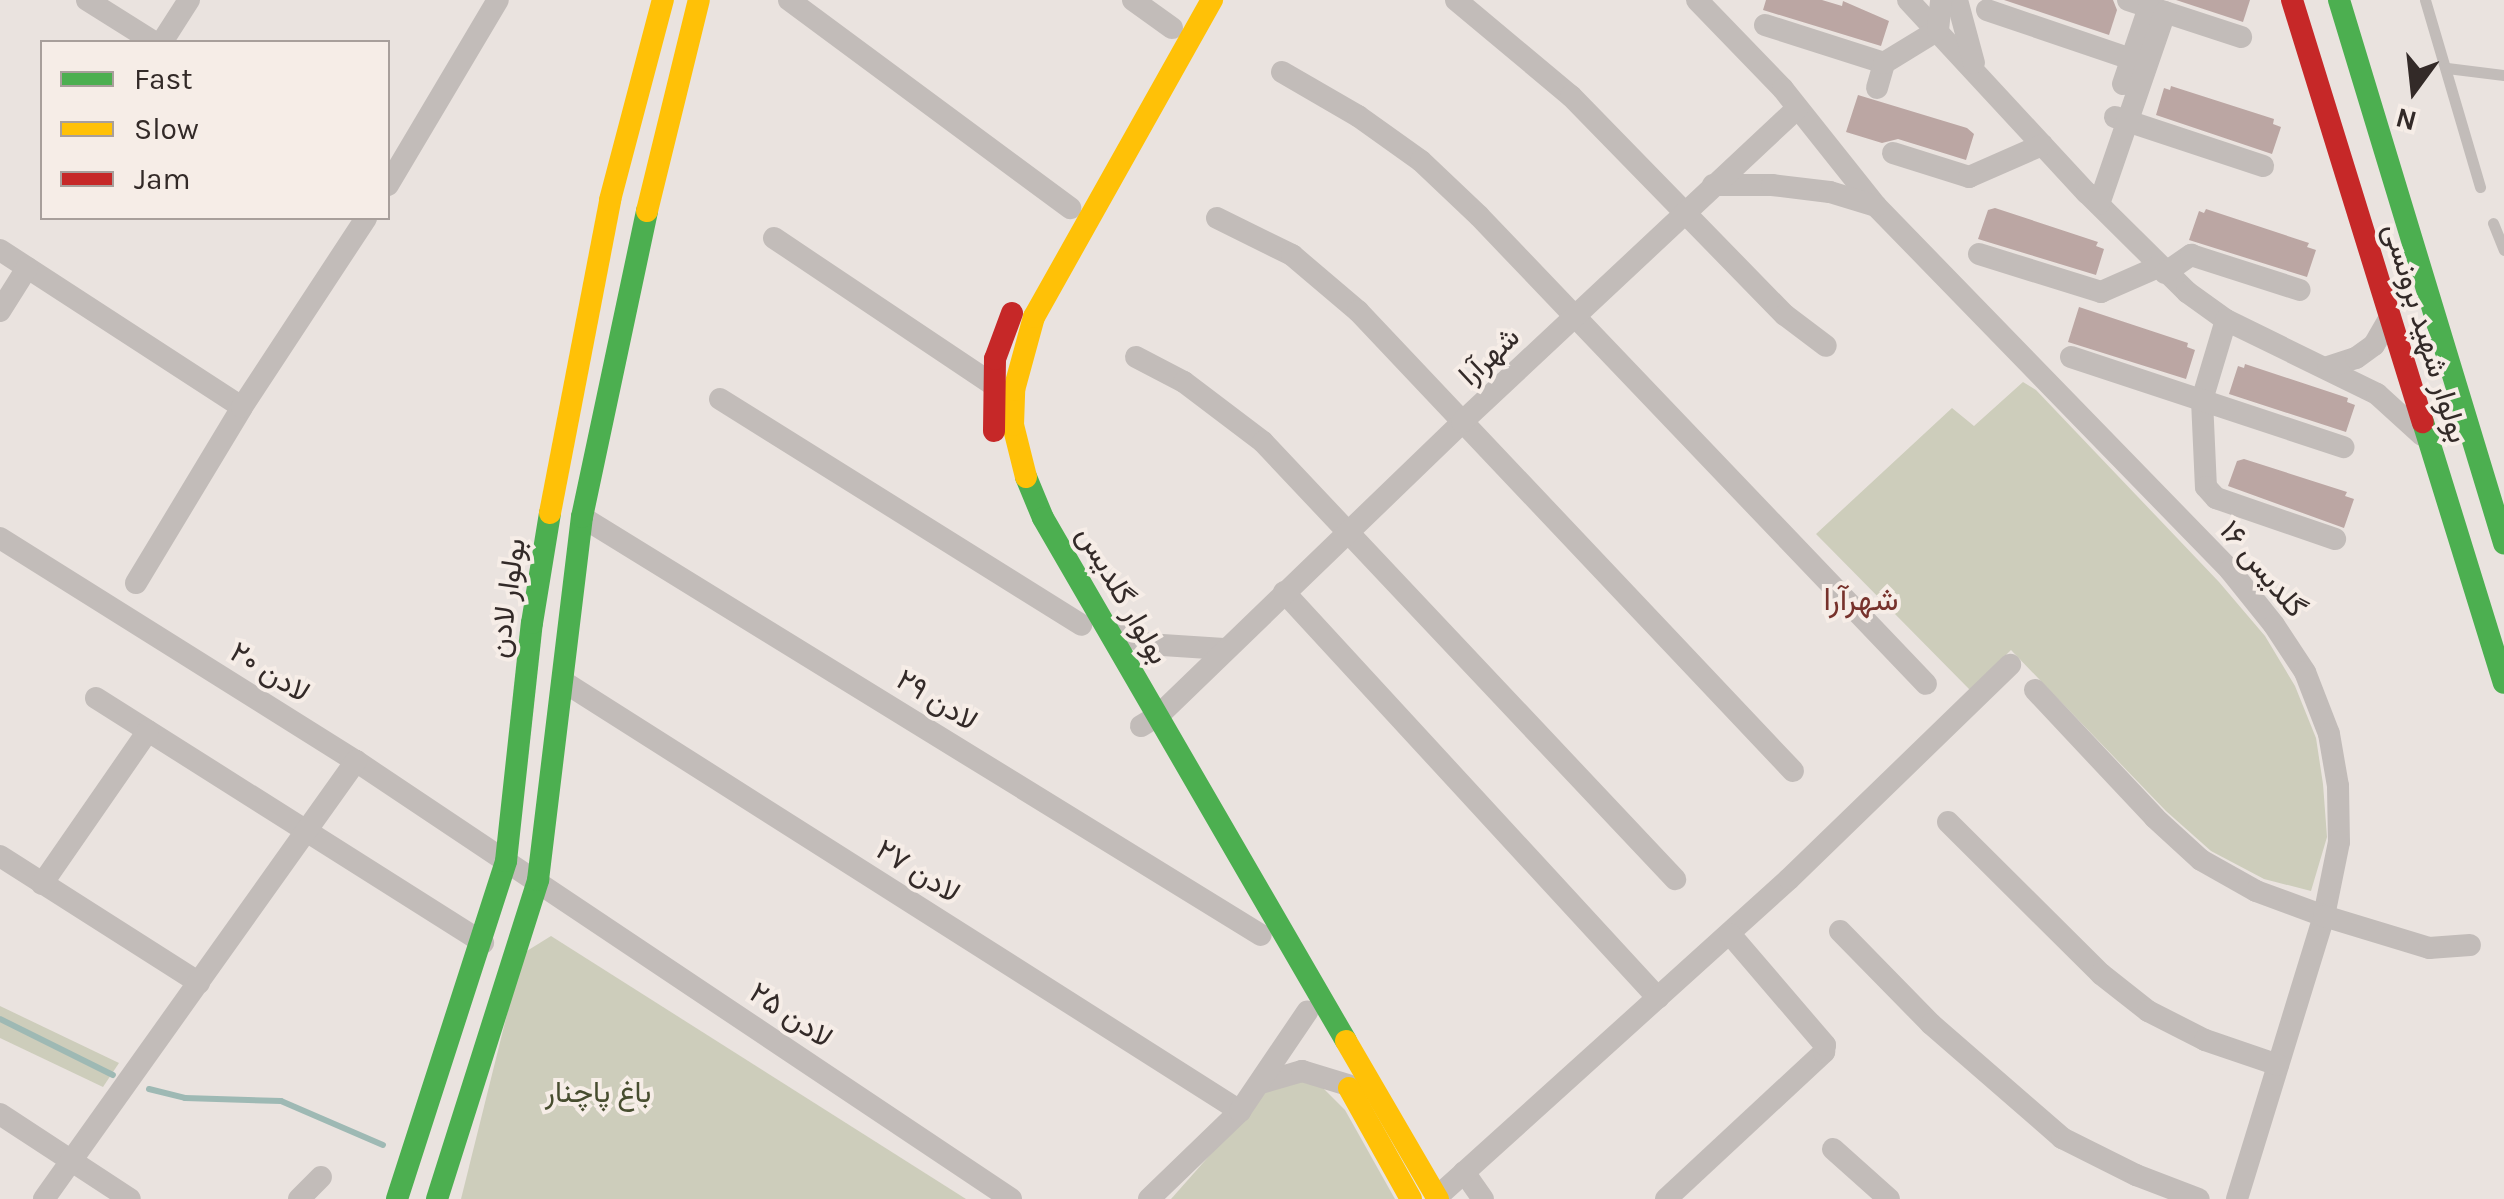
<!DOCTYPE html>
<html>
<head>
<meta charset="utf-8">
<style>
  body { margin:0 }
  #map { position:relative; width:2504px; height:1199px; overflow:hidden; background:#eae3df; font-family:Karla,Vazirmatn,sans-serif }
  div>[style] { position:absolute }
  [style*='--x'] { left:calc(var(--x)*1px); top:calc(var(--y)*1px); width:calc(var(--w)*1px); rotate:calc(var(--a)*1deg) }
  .green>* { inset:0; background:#cdcdbb }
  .stream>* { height:6px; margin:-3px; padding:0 3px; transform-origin:3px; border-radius:3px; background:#9eb9b4 }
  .building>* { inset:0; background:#bba6a3 }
  .lane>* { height:11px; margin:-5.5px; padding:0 5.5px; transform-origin:5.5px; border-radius:5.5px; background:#c2bcb9 }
  .street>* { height:22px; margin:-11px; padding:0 11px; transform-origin:11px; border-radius:11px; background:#c2bcb9 }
  .fast>* { height:22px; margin:-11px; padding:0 11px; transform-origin:11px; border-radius:11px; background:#4caf50 }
  .slow>* { height:22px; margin:-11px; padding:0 11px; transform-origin:11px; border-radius:11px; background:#ffc107 }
  .jam>* { height:22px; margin:-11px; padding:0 11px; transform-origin:11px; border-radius:11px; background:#c62828 }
  span { translate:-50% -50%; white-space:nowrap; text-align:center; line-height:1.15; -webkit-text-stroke:8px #f6ede7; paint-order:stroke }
  .street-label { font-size:30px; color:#332a28 }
  .park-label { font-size:30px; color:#474d2f }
  .neighbourhood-label { font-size:32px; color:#77322c }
  .legend { position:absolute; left:40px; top:40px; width:350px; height:180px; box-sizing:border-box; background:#f6ede7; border:2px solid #a89f9b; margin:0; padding:12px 18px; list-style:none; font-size:30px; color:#332a28 }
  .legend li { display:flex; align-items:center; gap:20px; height:50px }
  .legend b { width:50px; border:2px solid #a89f9b }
  .north { position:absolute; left:2364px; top:40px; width:100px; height:100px; -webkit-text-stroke:8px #f6ede7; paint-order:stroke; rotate:195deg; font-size:28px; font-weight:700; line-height:40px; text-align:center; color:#332a28 }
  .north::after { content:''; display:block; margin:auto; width:35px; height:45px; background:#332a28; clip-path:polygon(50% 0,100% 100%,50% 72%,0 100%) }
</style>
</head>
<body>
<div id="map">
  <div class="green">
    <div style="clip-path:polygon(2023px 382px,2036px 390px,2219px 582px,2265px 636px,2295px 686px,2316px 738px,2323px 784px,2327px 837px,2311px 891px,2264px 879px,2211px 851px,2166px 811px,2011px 650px,1970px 690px,1816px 534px,1952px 408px,1974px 426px)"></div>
    <div style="clip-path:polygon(551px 936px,966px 1199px,461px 1199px,522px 954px)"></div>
    <div style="clip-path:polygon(0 1006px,119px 1063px,103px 1087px,0 1038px)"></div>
    <div style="clip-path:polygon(1297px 1076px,1323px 1088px,1345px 1110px,1395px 1199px,1171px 1199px,1272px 1085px)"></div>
  </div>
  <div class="stream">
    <div style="--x:0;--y:1019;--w:126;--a:26.4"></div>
    <div style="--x:149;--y:1089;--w:37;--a:14"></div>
    <div style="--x:185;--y:1098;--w:96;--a:1.8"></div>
    <div style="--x:281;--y:1101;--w:111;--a:23.3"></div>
  </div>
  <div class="building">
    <div style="clip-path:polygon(1766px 0,1822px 0,1842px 6px,1843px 1px,1889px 21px,1881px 46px,1763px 10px)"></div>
    <div style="clip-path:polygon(2004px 0,2113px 0,2117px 10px,2109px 35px)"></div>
    <div style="clip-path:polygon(2176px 0,2250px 0,2243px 22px)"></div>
    <div style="clip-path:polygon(2171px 86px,2274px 119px,2273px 124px,2281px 127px,2272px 154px,2156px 115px,2164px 88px,2170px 90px)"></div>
    <div style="clip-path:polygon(1858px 95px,1967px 128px,1974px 134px,1966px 160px,1898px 139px,1882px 143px,1846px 132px)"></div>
    <div style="clip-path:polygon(1995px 208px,2098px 242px,2096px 246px,2104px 249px,2096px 275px,1978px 239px,1988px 210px)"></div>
    <div style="clip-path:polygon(2206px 209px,2309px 243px,2307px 247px,2316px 250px,2307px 277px,2189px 240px,2199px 211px,2204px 213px)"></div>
    <div style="clip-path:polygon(2079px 307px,2188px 343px,2187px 347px,2195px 350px,2186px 379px,2068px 342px)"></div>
    <div style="clip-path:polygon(2245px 364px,2348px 398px,2347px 402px,2355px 405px,2346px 432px,2229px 394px,2238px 366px,2244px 368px)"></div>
    <div style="clip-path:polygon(2244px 459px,2347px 492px,2345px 496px,2354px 499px,2344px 528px,2228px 486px,2237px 461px)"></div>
  </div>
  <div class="lane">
    <div style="--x:2425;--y:0;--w:195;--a:73.6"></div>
    <div style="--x:2447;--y:68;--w:57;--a:7"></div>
    <div style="--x:2493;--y:223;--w:29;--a:68"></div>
  </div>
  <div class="street">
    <div style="--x:87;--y:0;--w:79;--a:32.1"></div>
    <div style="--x:789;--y:0;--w:350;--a:36.5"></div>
    <div style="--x:1133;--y:0;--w:48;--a:35.7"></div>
    <div style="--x:1456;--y:0;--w:150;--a:39.9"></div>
    <div style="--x:1571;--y:96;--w:306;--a:45.7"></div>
    <div style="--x:1785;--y:315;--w:51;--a:37.1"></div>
    <div style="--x:1697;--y:0;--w:124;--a:46"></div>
    <div style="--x:1783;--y:89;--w:149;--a:51.5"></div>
    <div style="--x:1876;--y:206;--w:508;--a:45.8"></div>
    <div style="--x:2230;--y:570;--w:70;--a:51.3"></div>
    <div style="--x:2274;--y:625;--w:56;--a:56.6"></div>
    <div style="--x:2305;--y:672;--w:66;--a:68.8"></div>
    <div style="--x:2329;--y:734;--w:53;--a:80.2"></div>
    <div style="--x:2338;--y:786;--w:56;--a:89"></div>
    <div style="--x:2339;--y:842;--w:76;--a:101.5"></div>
    <div style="--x:2324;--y:916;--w:296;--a:107.1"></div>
    <div style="--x:1908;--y:0;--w:263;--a:47.2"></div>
    <div style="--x:2087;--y:193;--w:141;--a:44.7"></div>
    <div style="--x:2187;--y:292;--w:48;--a:35.7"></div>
    <div style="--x:2226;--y:320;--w:168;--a:26.1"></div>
    <div style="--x:2377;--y:394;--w:61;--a:42.3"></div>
    <div style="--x:1957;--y:0;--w:65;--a:74.9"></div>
    <div style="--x:2128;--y:0;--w:119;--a:18.1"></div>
    <div style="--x:1987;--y:10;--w:165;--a:18.8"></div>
    <div style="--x:1765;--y:25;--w:125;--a:17.7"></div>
    <div style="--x:162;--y:42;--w:50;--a:-57.3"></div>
    <div style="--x:1282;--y:72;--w:88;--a:30.1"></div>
    <div style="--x:1358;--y:116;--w:77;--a:35.5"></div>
    <div style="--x:1421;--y:161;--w:80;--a:43.5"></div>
    <div style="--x:1479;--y:216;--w:647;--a:46.31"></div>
    <div style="--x:2123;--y:84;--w:81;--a:-71.3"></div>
    <div style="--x:1877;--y:88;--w:26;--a:-74"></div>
    <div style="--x:1884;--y:63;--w:63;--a:-31.4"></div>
    <div style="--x:1938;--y:30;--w:30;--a:-84"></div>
    <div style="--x:2115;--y:117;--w:156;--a:18.3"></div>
    <div style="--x:1893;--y:153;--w:80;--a:17.5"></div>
    <div style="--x:1969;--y:177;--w:80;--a:-23.7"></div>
    <div style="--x:388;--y:185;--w:215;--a:-59.3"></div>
    <div style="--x:1713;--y:185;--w:59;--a:0"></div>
    <div style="--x:1772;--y:185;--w:58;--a:6.9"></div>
    <div style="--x:1830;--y:192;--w:48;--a:16.9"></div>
    <div style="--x:2099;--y:204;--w:203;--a:-71"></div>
    <div style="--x:1217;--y:218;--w:84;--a:26.3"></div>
    <div style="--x:1292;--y:255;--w:87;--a:40.3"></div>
    <div style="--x:1358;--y:311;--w:633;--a:46.6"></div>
    <div style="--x:774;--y:238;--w:262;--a:33.8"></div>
    <div style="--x:0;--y:250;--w:288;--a:33"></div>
    <div style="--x:1979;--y:254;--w:128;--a:17.3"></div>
    <div style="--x:2101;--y:292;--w:62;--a:-23.7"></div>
    <div style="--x:2165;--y:273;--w:32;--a:-35"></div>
    <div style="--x:2191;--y:255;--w:114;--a:17.8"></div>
    <div style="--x:0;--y:311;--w:51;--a:-57.9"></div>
    <div style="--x:2226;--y:320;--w:84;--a:106.7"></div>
    <div style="--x:2202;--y:400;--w:87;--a:87.4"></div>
    <div style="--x:2206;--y:487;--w:15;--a:48"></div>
    <div style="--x:2216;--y:498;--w:126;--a:19"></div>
    <div style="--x:1136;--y:357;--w:54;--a:27.5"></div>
    <div style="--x:1184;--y:382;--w:99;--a:37.2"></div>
    <div style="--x:1263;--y:442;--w:601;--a:46.69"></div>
    <div style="--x:2071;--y:357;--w:287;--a:18.3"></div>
    <div style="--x:2328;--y:367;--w:29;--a:-18"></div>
    <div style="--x:2356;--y:358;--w:22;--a:-36"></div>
    <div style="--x:2374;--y:345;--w:32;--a:-60"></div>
    <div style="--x:720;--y:399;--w:426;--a:32"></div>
    <div style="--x:582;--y:517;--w:797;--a:31.62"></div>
    <div style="--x:0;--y:538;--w:420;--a:32.1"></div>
    <div style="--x:356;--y:761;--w:788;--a:33.77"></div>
    <div style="--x:136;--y:583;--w:205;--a:-58.9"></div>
    <div style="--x:242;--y:407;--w:226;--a:-56.7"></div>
    <div style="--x:1284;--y:592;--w:552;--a:47.35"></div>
    <div style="--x:1106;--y:625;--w:45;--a:24.9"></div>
    <div style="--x:1147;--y:644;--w:77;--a:3.7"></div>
    <div style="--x:564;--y:682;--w:801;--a:32.4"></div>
    <div style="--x:2035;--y:690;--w:175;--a:46.8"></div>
    <div style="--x:2155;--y:818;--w:62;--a:42.4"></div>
    <div style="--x:2201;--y:860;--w:63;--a:29.4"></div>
    <div style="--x:2256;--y:891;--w:72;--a:20.2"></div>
    <div style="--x:2324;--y:916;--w:110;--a:16.9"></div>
    <div style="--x:2429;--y:948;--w:41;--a:-4.2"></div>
    <div style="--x:96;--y:698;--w:458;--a:32.3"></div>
    <div style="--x:1141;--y:726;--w:21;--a:-31"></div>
    <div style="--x:1159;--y:715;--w:421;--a:-44"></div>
    <div style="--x:1462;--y:422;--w:459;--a:-43.1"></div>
    <div style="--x:1948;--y:822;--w:216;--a:44.8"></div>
    <div style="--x:2101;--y:974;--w:60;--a:38.2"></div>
    <div style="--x:2148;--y:1011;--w:64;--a:27"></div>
    <div style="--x:2205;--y:1040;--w:77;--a:18.9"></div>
    <div style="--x:0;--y:856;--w:236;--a:32.5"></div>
    <div style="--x:42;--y:884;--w:186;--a:-55.3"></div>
    <div style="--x:1840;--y:931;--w:130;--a:45.6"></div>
    <div style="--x:1931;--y:1024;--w:174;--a:41"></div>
    <div style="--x:2062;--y:1138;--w:83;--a:26.6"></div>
    <div style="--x:2136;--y:1175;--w:67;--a:20.9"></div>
    <div style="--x:1261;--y:1083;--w:43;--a:-16.3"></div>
    <div style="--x:1302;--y:1071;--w:48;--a:16.9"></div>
    <div style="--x:0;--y:1114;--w:155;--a:33.2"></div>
    <div style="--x:1833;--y:1149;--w:75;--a:41.8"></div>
    <div style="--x:1464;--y:1172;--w:33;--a:55"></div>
    <div style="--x:1437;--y:1197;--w:474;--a:-42.1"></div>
    <div style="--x:1789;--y:879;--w:308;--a:-44.1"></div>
    <div style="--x:44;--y:1199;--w:538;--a:-54.54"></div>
    <div style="--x:299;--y:1199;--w:31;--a:-45"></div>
    <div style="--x:1149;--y:1199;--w:127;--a:-44"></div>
    <div style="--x:1240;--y:1111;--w:120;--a:-55.9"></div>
    <div style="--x:1666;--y:1199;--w:216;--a:-42.9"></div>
    <div style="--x:1824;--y:1052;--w:7;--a:-82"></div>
    <div style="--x:1825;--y:1045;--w:146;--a:-130.6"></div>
  </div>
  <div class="fast">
    <div style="--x:2339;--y:0;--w:568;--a:73.1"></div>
    <div style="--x:2423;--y:422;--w:273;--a:72.8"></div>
    <div style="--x:1026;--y:477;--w:44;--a:67.5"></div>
    <div style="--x:1043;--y:518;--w:604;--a:59.91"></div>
    <div style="--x:397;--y:1199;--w:355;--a:-72.1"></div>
    <div style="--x:506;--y:861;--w:239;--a:-83.8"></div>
    <div style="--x:532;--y:623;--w:111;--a:-80.7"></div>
    <div style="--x:437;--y:1199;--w:335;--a:-72.4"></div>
    <div style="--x:538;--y:880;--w:366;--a:-83.1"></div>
    <div style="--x:582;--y:517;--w:313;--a:-78"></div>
  </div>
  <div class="slow">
    <div style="--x:647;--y:211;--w:217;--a:-76.2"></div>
    <div style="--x:1026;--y:477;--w:54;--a:-104"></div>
    <div style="--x:1013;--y:425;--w:35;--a:-88"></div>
    <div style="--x:1014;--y:390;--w:76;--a:-74.7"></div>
    <div style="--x:1034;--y:317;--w:364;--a:-60.7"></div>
    <div style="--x:550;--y:513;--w:319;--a:-79.1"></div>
    <div style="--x:610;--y:200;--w:207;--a:-75.2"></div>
    <div style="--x:1346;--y:1041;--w:183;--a:59.8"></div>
    <div style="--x:1349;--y:1088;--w:127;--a:60.8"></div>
  </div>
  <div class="jam">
    <div style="--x:2292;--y:0;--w:442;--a:72.8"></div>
    <div style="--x:994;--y:431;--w:72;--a:-89.2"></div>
    <div style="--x:995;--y:359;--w:49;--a:-69.7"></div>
  </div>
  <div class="street-label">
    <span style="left:2426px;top:333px;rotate:73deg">بولوار شهید برونسی</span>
    <span style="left:1489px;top:356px;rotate:-43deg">شهرآرا</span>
    <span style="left:2263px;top:569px;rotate:50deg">گلدیس ۱۶</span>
    <span style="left:1123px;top:595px;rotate:60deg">بولوار گلدیس</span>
    <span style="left:507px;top:598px;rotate:-82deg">بولوار لادن</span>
    <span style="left:270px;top:672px;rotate:32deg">لادن ۲۰</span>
    <span style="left:937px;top:700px;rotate:32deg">لادن ۲۹</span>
    <span style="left:918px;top:871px;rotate:32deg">لادن ۲۷</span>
    <span style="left:791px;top:1015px;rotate:34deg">لادن ۲۵</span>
  </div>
  <div class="park-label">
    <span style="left:598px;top:1092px">باغ پاچنار</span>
  </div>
  <div class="neighbourhood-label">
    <span style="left:1861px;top:600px">شهرآرا</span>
  </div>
  <ul class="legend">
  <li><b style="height:12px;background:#4caf50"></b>Fast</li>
  <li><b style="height:12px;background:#ffc107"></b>Slow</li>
  <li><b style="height:12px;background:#c62828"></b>Jam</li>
  </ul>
  <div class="north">N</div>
</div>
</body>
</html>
